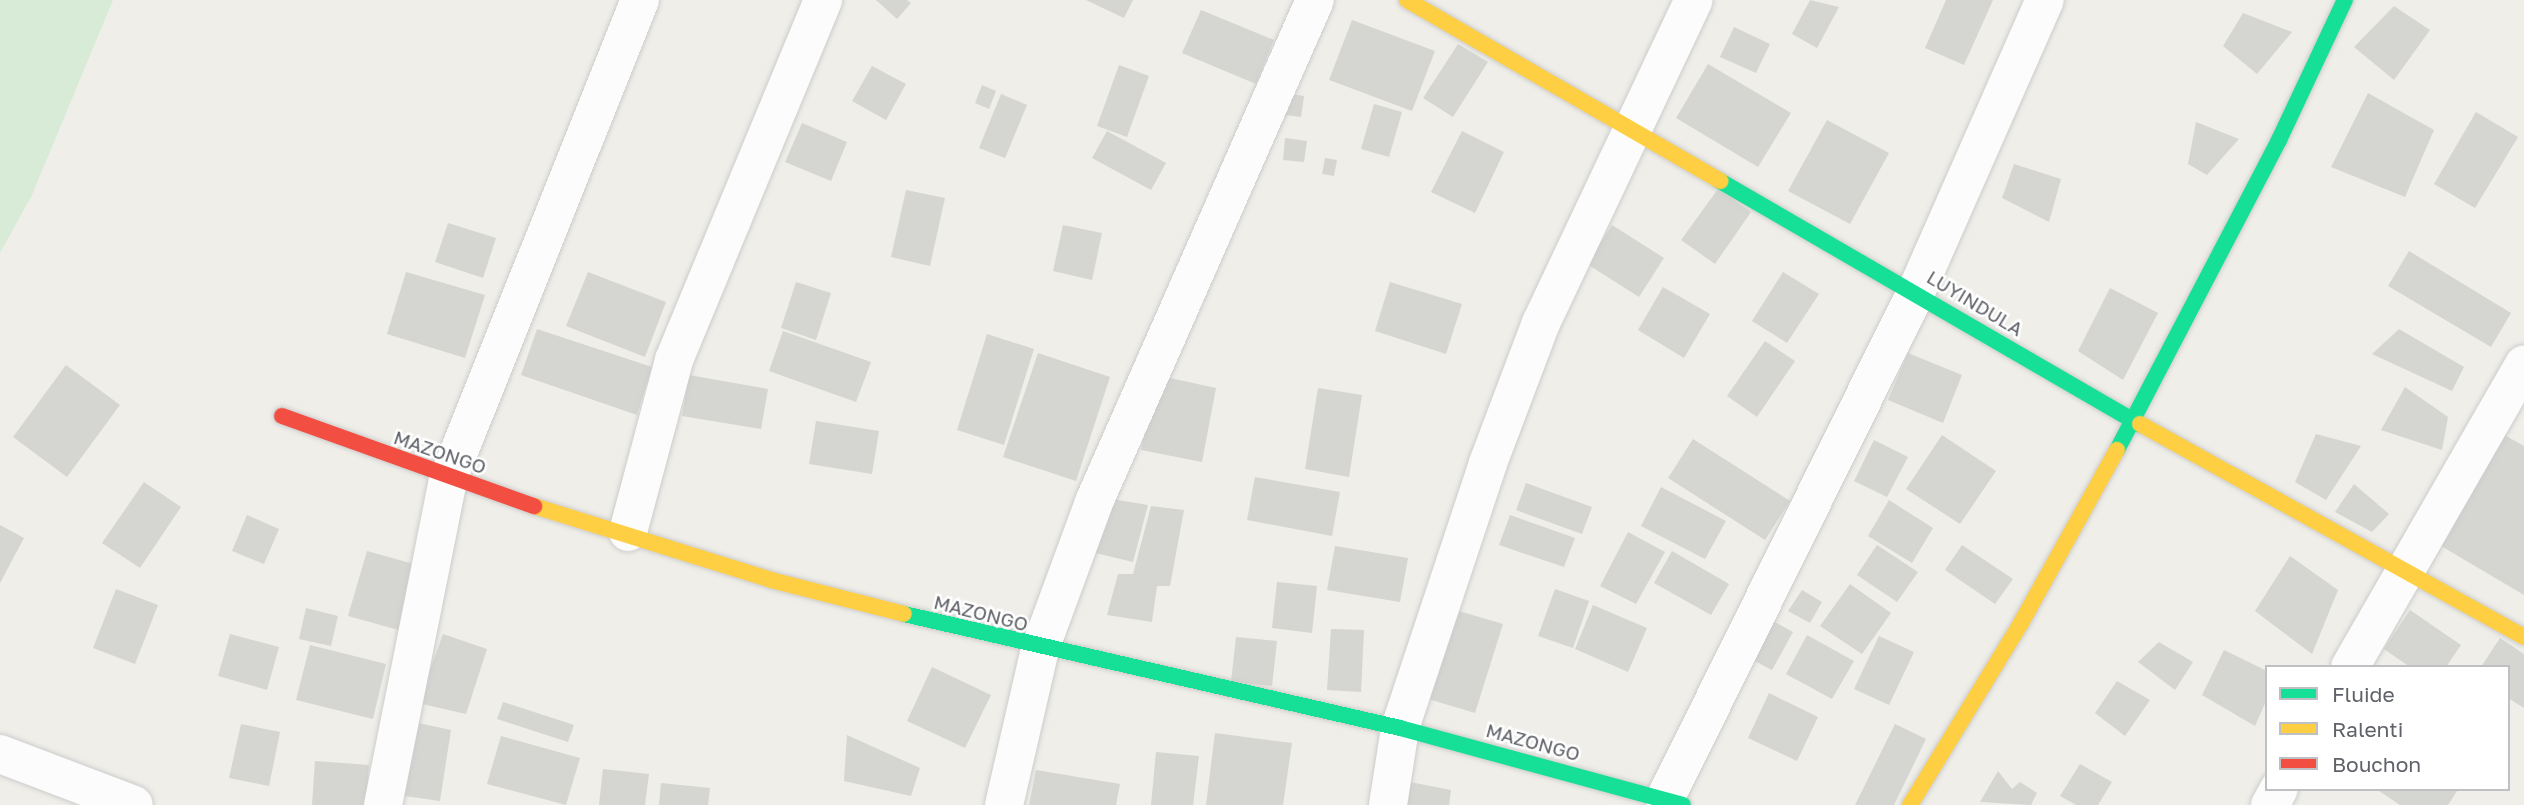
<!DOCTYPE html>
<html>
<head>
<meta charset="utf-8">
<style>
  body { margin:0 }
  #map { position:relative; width:2524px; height:805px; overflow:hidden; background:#efeee9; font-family:"Golos Text",sans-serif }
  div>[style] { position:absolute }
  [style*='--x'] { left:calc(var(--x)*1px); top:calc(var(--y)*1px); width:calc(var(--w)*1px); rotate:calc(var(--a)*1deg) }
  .green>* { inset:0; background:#d7ebd7 }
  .building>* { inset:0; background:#d5d5d2 }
  .roads { filter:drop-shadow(0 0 2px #cccccb) drop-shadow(0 0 2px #cccccb) }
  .street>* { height:38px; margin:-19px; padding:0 19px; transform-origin:19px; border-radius:19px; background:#fdfcfc }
  .fast>* { height:16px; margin:-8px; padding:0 8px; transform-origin:8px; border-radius:8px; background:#16e098 }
  .slow>* { height:16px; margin:-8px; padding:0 8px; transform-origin:8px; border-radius:8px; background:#ffcf43 }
  .jam>* { height:16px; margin:-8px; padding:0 8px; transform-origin:8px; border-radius:8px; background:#f24e42 }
  span { translate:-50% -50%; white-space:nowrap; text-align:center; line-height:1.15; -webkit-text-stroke:5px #fff; paint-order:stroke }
  .street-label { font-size:19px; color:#5f6268 }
  .legend { position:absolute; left:2265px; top:665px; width:245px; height:126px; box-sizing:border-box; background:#fff; border:2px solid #bfc0c3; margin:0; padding:9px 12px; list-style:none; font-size:21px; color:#5f6268 }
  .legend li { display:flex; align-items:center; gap:14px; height:35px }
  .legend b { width:35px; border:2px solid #bfc0c3 }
</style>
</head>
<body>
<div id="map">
  <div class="green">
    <div style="clip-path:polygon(0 0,113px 0,32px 195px,0 253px)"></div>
  </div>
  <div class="building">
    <div style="clip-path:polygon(876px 0,907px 0,911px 3px,897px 19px)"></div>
    <div style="clip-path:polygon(1086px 0,1133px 0,1124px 18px)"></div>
    <div style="clip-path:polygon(1810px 0,1839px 7px,1817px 48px,1792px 34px)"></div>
    <div style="clip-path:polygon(1946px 0,1993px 0,1964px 65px,1925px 48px)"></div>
    <div style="clip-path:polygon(2394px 6px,2430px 30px,2394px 80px,2354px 47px)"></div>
    <div style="clip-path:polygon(1201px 10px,1274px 40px,1256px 84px,1182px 53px)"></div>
    <div style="clip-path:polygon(2243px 13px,2292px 32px,2257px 74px,2223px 46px)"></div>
    <div style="clip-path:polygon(1352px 20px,1435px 51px,1412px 111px,1329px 80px)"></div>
    <div style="clip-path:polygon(1734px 27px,1770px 44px,1756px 73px,1720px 57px)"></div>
    <div style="clip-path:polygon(1458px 44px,1488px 62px,1453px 117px,1423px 98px)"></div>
    <div style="clip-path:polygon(1708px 64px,1791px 113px,1758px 167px,1676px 118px)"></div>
    <div style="clip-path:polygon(1119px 65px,1149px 76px,1127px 137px,1097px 126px)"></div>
    <div style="clip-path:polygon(872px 66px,906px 84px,886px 120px,852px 101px)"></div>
    <div style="clip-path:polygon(982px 85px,996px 91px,989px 109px,975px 103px)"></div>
    <div style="clip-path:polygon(1280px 92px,1304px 96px,1301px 117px,1277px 114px)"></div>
    <div style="clip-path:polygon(2368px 93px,2434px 130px,2405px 197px,2331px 167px)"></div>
    <div style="clip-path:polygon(1001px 94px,1027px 105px,1005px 158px,979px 148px)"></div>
    <div style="clip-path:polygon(1374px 104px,1402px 112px,1389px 157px,1361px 149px)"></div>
    <div style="clip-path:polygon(2476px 112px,2518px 137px,2475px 208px,2434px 184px)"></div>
    <div style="clip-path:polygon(1827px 120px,1889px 153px,1850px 224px,1788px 191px)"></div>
    <div style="clip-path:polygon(2196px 122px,2239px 139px,2207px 175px,2188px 164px)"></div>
    <div style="clip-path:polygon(802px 123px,847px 142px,831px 181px,785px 162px)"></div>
    <div style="clip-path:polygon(1107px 131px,1166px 163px,1151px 190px,1092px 158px)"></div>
    <div style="clip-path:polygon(1462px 131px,1504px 152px,1475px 213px,1431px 192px)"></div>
    <div style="clip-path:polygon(1285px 138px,1307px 141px,1304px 162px,1283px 160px)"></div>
    <div style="clip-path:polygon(1325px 158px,1337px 160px,1334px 176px,1322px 174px)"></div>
    <div style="clip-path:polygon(2014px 164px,2061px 179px,2049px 222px,2002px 198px)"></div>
    <div style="clip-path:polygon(1718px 189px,1751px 212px,1715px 264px,1681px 240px)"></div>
    <div style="clip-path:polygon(906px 190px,945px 198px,930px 266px,891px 257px)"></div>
    <div style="clip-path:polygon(448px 223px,496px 238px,483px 278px,435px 262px)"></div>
    <div style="clip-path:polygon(1063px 225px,1102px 233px,1092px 280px,1053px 271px)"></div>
    <div style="clip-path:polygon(1612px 225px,1664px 258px,1639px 297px,1587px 264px)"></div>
    <div style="clip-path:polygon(2409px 251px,2511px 313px,2491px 347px,2388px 286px)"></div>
    <div style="clip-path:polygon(406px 272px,485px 295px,465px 358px,387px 334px)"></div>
    <div style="clip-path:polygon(588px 272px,666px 302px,645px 357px,566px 326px)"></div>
    <div style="clip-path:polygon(1783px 272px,1819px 294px,1787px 343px,1752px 321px)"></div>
    <div style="clip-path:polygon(796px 282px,831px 293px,816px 340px,781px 328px)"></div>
    <div style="clip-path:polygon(1390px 282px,1462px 304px,1446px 354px,1375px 331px)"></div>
    <div style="clip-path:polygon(1663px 287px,1710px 314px,1684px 358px,1638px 330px)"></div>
    <div style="clip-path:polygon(2110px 288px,2158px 313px,2123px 380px,2078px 351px)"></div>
    <div style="clip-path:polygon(537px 329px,652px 367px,637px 415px,521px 375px)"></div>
    <div style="clip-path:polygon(2399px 329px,2464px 367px,2452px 391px,2372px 354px)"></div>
    <div style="clip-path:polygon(783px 331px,871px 362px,856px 402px,769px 371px)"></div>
    <div style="clip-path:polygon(987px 334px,1034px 349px,1004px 445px,957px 430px)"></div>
    <div style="clip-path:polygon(1765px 341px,1795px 361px,1757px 417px,1727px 396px)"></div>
    <div style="clip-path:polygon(1038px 353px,1110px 377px,1076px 481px,1003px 457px)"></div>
    <div style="clip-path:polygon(1908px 353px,1962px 375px,1943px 423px,1888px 400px)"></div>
    <div style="clip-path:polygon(66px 365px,120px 405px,67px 477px,13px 437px)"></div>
    <div style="clip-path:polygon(689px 375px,768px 389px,761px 429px,682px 416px)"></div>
    <div style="clip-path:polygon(1156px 375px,1216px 388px,1202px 462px,1141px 450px)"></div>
    <div style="clip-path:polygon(2405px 387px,2448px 417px,2442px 450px,2381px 430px)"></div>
    <div style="clip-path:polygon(1318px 388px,1362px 395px,1349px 477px,1305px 469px)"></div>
    <div style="clip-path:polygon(816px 421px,879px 431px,872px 474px,809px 464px)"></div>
    <div style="clip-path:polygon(2501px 433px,2524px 446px,2524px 595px,2436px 543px)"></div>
    <div style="clip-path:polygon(2316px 434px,2361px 446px,2326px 500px,2295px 482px)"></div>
    <div style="clip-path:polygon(1942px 435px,1996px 471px,1960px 524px,1906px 489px)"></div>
    <div style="clip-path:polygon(1693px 439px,1790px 501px,1765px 540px,1668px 478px)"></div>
    <div style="clip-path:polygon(1874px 440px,1908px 457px,1887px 497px,1854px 481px)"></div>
    <div style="clip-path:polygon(1255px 477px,1340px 492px,1332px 536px,1247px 520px)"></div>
    <div style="clip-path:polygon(144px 482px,181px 507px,140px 568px,102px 543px)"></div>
    <div style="clip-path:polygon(1526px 483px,1592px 507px,1582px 534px,1516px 510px)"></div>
    <div style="clip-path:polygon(2354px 484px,2389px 514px,2372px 532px,2335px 512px)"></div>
    <div style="clip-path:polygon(1661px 487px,1726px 521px,1705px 559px,1641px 526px)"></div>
    <div style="clip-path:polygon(1105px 498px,1148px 505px,1133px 562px,1091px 552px)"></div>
    <div style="clip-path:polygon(1889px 500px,1933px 528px,1912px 563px,1868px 536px)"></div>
    <div style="clip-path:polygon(1151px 506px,1184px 510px,1170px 586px,1157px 586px,1152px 622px,1107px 615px,1118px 574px,1133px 574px)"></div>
    <div style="clip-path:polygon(247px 515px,279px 529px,264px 564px,232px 551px)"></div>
    <div style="clip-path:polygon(1510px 515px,1575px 538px,1564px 567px,1499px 545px)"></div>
    <div style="clip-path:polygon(0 525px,24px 538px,0 583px)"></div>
    <div style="clip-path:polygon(1628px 532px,1665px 552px,1636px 604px,1600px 586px)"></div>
    <div style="clip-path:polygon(1877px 545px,1918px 572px,1897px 602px,1857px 575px)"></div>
    <div style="clip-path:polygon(1962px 545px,2013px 579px,1995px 604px,1945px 570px)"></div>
    <div style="clip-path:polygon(1335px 546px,1408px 558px,1400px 602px,1327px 590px)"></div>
    <div style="clip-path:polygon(367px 551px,421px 566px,402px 631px,348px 616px)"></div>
    <div style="clip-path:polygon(1672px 551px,1729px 584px,1711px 615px,1654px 583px)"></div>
    <div style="clip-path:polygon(2290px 556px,2338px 590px,2312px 654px,2255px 611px)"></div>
    <div style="clip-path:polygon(1277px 582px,1317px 586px,1312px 633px,1272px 628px)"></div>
    <div style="clip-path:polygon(1850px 584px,1891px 613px,1862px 654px,1820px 626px)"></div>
    <div style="clip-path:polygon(116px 589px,158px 605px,135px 664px,93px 648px)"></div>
    <div style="clip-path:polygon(1555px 589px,1589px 601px,1573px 648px,1538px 636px)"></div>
    <div style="clip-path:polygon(1802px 590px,1822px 602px,1810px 623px,1788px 611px)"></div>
    <div style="clip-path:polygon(1593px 605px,1647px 628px,1628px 672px,1575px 649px)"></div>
    <div style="clip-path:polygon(306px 608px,338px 616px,331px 646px,299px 639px)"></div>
    <div style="clip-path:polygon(1452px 609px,1503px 624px,1475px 713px,1425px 698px)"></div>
    <div style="clip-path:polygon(2410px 610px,2461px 645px,2446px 667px,2410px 667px,2384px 649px)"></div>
    <div style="clip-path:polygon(1762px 615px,1793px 632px,1772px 670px,1741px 654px)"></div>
    <div style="clip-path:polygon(1331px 629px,1364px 630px,1361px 692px,1327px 690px)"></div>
    <div style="clip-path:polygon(230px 634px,279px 647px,267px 690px,218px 676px)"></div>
    <div style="clip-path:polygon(443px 634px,487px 649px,466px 714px,418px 703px)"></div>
    <div style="clip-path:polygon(1807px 635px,1854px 661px,1832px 699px,1786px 674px)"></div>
    <div style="clip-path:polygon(1879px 636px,1914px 652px,1889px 705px,1854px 689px)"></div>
    <div style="clip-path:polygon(1236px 637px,1277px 641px,1272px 686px,1231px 682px)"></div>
    <div style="clip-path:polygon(2500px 638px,2524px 654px,2524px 708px,2508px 698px,2508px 667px,2481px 667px)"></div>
    <div style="clip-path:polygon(2159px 642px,2193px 662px,2175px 690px,2138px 662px)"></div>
    <div style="clip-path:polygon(310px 645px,386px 664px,373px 719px,296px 700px)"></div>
    <div style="clip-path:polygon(2224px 650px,2267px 671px,2267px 699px,2255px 726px,2202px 695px)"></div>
    <div style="clip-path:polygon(932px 667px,991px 695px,965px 748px,907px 721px)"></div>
    <div style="clip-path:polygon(2117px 681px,2150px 700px,2125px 736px,2095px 713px)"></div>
    <div style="clip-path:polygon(1769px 693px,1818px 717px,1797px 761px,1748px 738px)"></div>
    <div style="clip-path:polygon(503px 702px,574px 725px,568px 742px,497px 719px)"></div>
    <div style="clip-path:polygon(404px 720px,451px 730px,440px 801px,390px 794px)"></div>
    <div style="clip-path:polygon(241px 724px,280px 732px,269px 786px,229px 778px)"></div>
    <div style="clip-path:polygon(1895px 724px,1926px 739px,1894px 805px,1855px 805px)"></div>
    <div style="clip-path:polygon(1215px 733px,1292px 743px,1283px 805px,1206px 805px)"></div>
    <div style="clip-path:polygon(847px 735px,920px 768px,911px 796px,844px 781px)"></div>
    <div style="clip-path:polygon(501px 736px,580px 758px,566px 805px,487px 784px)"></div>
    <div style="clip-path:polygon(1156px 752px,1199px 756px,1193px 805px,1151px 805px)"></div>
    <div style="clip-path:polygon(315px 761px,369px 765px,366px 805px,312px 805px)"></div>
    <div style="clip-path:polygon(2080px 764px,2112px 782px,2098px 805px,2076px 805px,2060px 796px)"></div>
    <div style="clip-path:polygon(603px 769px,649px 774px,645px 805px,599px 805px)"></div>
    <div style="clip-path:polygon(1036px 770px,1120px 784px,1116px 805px,1029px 805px)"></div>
    <div style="clip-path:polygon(1998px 771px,2012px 789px,2020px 782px,2037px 793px,2031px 805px,1980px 802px)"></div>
    <div style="clip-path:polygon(1410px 782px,1451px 790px,1449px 805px,1405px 805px)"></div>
    <div style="clip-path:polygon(661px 783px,710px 788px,708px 805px,659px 805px)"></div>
    <div style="clip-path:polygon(2376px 789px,2455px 789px,2457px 791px,2448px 805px,2400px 805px)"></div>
  </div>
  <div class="roads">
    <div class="street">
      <div style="--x:628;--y:532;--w:178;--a:-75"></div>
      <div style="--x:674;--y:360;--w:390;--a:-67.5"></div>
      <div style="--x:2350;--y:667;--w:349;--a:-60.1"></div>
      <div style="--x:0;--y:754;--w:143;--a:20.8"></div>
      <div style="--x:1665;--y:799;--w:566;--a:-63.66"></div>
      <div style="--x:1916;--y:292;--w:319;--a:-66.2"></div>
      <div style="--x:383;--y:805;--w:332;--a:-78.7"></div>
      <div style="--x:448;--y:479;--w:516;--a:-68.16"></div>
      <div style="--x:1004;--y:805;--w:160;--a:-77"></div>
      <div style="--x:1040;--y:649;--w:157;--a:-69.8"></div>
      <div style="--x:1094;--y:502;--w:548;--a:-66.24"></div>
      <div style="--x:1388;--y:805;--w:78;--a:-81.1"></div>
      <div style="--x:1400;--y:728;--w:279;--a:-71.6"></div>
      <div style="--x:1488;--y:463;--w:150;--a:-69.3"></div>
      <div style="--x:1541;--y:323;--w:357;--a:-64.7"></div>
      <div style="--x:2270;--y:805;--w:18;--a:-61"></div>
    </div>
    <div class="fast">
      <div style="--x:1720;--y:181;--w:485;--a:30.1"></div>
      <div style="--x:2117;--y:450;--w:350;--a:-62.4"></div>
      <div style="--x:2279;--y:140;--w:155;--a:-64.8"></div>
      <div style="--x:904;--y:614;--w:509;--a:12.94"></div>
      <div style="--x:1400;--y:728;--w:293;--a:15.2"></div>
    </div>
    <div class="slow">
      <div style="--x:1407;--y:0;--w:362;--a:30"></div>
      <div style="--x:2140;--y:424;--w:439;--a:29"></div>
      <div style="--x:534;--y:506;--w:248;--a:17.3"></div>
      <div style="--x:771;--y:580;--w:137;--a:14.3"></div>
      <div style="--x:1910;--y:805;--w:213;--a:-58.6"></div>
      <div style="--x:2021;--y:623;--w:198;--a:-61"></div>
    </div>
    <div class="jam">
      <div style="--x:282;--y:416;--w:268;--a:19.7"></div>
    </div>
  </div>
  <div class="street-label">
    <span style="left:1975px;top:303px;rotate:31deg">LUYINDULA</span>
    <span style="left:440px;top:452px;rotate:19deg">MAZONGO</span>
    <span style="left:981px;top:613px;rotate:14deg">MAZONGO</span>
    <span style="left:1533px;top:742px;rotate:15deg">MAZONGO</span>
  </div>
  <ul class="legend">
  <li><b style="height:9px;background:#16e098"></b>Fluide</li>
  <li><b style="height:9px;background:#ffcf43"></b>Ralenti</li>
  <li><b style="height:9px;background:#f24e42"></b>Bouchon</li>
  </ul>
</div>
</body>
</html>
